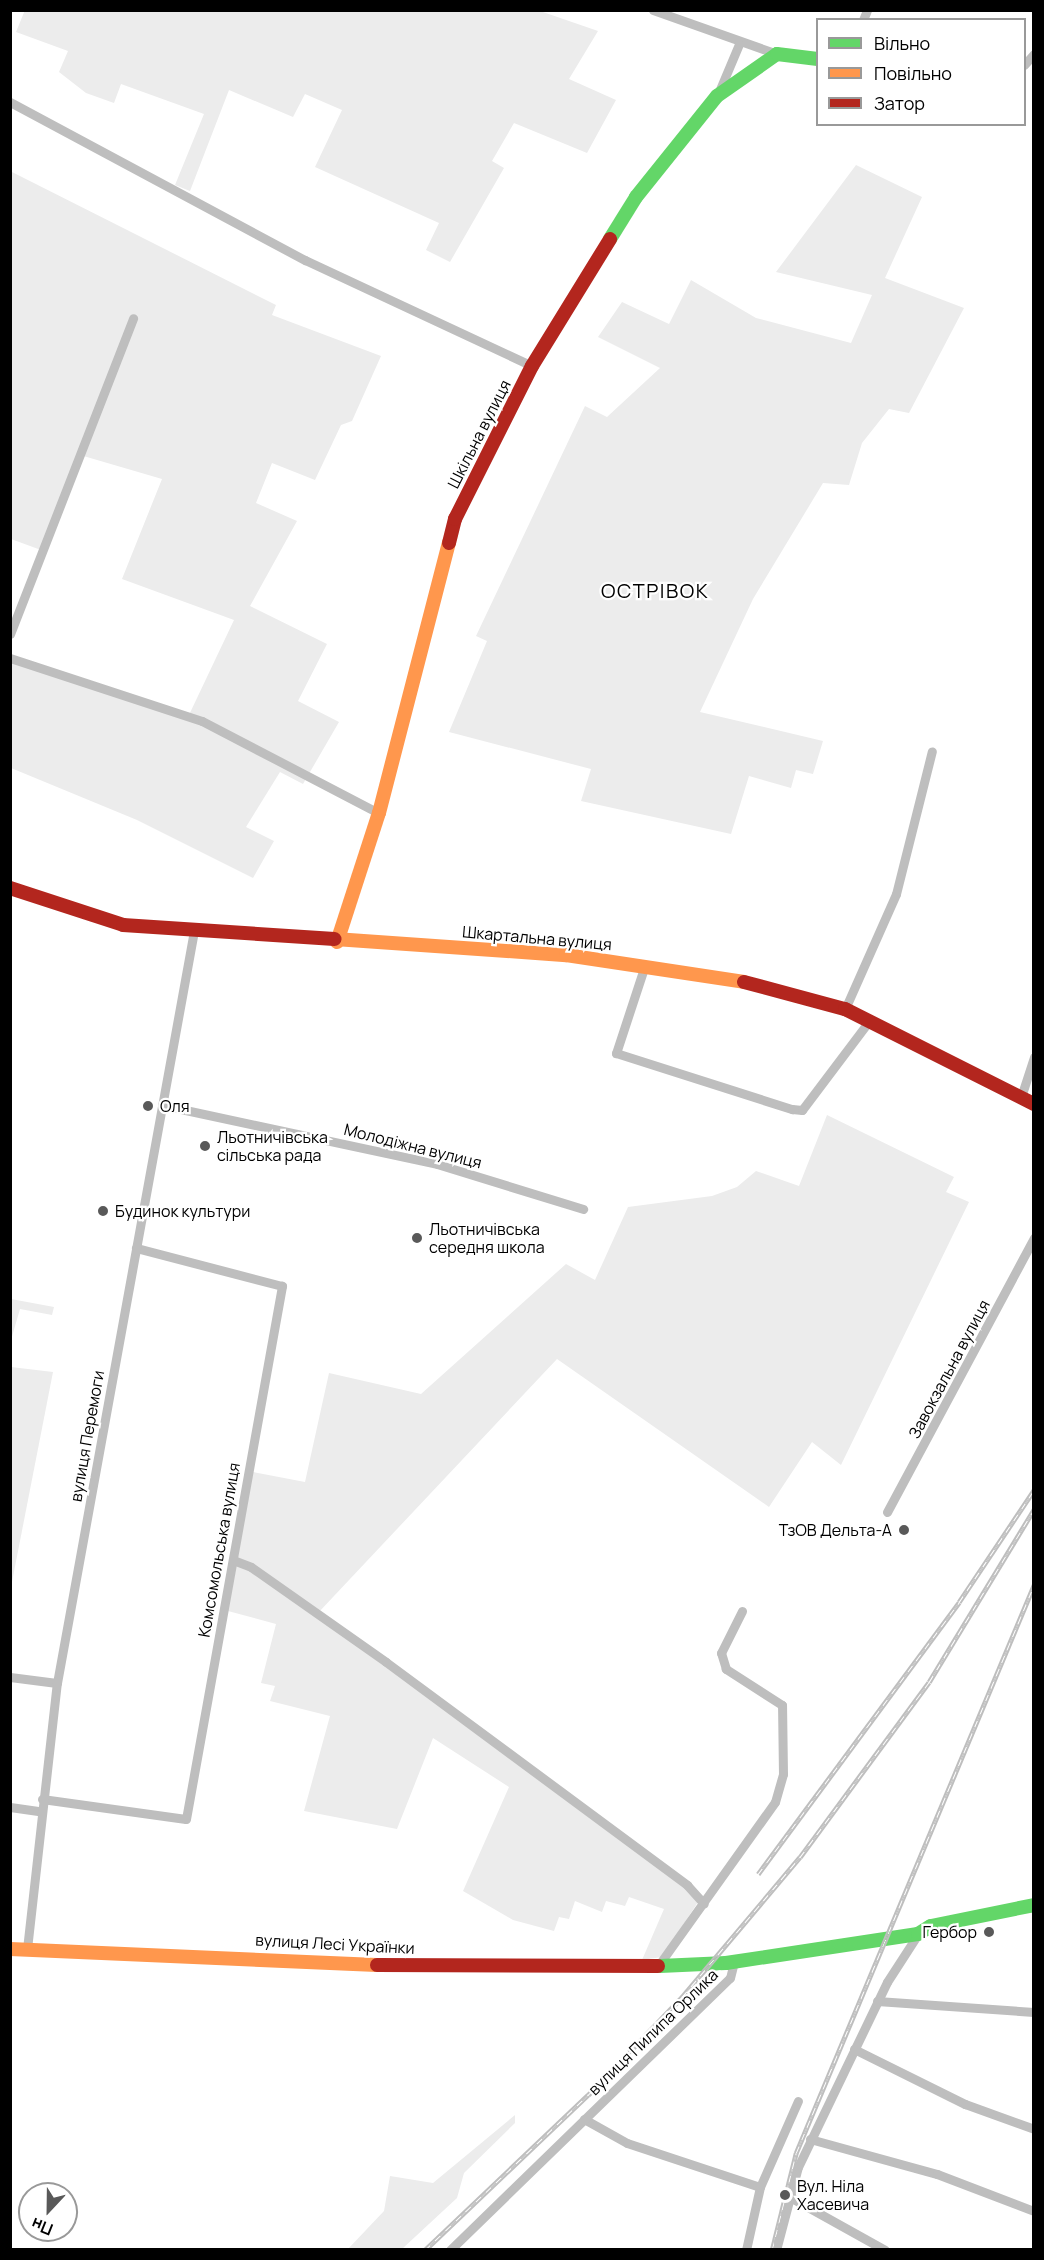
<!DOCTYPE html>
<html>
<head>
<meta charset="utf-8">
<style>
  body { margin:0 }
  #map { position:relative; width:1044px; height:2260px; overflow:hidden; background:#fff; font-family:Manrope,sans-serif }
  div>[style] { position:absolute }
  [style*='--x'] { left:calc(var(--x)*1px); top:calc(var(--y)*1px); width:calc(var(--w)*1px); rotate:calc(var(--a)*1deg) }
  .green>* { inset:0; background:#ececec }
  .street>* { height:9px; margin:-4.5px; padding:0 4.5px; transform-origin:4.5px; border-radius:4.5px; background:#bebebe }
  .fast>* { height:14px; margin:-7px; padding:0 7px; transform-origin:7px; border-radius:7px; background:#63d668 }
  .slow>* { height:14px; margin:-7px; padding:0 7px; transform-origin:7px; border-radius:7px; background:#ff974d }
  .jam>* { height:14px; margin:-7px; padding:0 7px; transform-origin:7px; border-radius:7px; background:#b3261e }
  .rail>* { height:4.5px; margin-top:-2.25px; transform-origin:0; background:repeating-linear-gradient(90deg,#fff 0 7px,#bebebe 0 14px); box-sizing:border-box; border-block:2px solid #bebebe }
  .dots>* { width:16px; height:16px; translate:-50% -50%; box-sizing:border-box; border:3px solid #fff; border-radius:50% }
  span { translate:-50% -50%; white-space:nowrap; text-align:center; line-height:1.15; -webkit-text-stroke:4.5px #fff; paint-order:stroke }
  .street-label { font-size:16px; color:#000 }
  .poi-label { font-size:16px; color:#000 }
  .left { translate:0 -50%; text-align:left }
  .right { translate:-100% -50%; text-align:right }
  .quarter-label { font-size:20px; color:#000; letter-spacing:1.5px }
  .frame { position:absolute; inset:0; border:12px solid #000; pointer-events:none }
  .legend { position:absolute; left:816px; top:18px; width:210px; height:108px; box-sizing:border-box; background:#fff; border:2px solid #999; margin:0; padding:8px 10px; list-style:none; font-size:18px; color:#000 }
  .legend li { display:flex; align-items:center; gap:12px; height:30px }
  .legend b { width:30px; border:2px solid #999 }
  .north { position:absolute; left:18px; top:2182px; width:60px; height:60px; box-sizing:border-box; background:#fff; border:2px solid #999; border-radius:50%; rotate:202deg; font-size:16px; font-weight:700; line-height:24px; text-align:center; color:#000 }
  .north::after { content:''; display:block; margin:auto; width:21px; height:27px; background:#595959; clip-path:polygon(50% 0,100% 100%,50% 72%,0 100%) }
</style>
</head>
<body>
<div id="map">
  <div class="green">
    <div style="clip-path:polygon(25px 10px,540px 11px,598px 31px,569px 79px,616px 100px,587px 153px,514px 123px,492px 161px,504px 168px,450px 262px,426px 250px,439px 223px,315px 167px,342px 110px,305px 94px,293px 117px,229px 90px,190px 191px,175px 185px,204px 114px,121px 84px,114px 103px,86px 93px,59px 72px,68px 51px,16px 32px)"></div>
    <div style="clip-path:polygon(856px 165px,922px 197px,885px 278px,964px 308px,909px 413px,889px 409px,862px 443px,849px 485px,823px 483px,753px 599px,700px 712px,823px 741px,813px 774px,796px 770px,791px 788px,749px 776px,731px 834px,581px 801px,591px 769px,449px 732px,487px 641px,476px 636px,585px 406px,607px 417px,660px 368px,598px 337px,622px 302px,669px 324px,691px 280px,756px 318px,851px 343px,872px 295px,776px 272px)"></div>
    <div style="clip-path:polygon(10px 171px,276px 305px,272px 315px,381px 356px,352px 421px,341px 425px,315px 480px,272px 463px,256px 503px,297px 521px,250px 606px,327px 644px,298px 701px,339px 722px,303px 784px,280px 772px,246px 827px,274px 841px,253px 878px,137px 820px,11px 768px,11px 658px,188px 717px,234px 620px,122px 579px,162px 479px,80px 455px,41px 550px,11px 539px)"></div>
    <div style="clip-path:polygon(827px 1115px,954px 1177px,946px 1192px,969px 1202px,841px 1465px,812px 1442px,769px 1507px,557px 1359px,318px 1613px,700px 1899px,662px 1957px,642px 1960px,664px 1909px,629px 1897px,625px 1906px,606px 1901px,602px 1912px,575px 1901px,569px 1919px,559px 1917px,554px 1931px,513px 1920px,463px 1891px,509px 1787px,433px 1738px,397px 1829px,304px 1811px,330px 1716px,270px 1701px,275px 1686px,261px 1683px,276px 1624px,228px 1611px,253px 1472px,305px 1482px,329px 1373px,421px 1394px,566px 1264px,595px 1280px,628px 1207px,712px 1196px,737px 1187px,756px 1171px,799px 1186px)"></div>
    <div style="clip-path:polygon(11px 1299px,54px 1307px,52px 1315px,20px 1309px,11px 1340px)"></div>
    <div style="clip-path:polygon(11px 1367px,53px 1372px,11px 1587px,10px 1367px)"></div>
    <div style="clip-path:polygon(515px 2115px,515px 2123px,464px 2173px,457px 2198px,402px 2249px,348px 2249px,384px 2211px,390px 2176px,433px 2183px)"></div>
  </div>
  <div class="street">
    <div style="--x:653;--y:10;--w:132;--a:19.5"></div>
    <div style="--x:863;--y:20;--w:11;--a:-68"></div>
    <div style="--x:1024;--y:65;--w:15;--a:-48"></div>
    <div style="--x:718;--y:94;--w:54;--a:-67.2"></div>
    <div style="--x:10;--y:102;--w:335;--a:28.2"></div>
    <div style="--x:305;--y:260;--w:251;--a:25"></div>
    <div style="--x:10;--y:634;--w:339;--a:-68.7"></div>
    <div style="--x:10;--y:658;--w:202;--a:18.2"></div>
    <div style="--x:202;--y:721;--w:199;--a:27.5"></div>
    <div style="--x:645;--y:965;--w:93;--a:108.2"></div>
    <div style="--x:616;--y:1053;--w:185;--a:17.7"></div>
    <div style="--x:792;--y:1109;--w:10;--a:6"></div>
    <div style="--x:802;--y:1110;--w:111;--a:-53"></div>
    <div style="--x:845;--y:1009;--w:126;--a:-66.1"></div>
    <div style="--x:896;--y:894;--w:147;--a:-75.9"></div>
    <div style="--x:1021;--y:1097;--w:42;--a:-72"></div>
    <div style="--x:162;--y:1105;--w:281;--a:12.1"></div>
    <div style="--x:437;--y:1164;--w:153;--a:17.1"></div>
    <div style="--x:887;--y:1512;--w:311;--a:-61.8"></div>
    <div style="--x:233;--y:1560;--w:19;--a:21"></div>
    <div style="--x:251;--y:1567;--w:165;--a:35.1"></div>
    <div style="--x:386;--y:1662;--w:375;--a:36.5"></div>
    <div style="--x:687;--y:1885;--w:25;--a:48"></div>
    <div style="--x:10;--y:1677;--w:47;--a:7.3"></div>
    <div style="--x:42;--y:1799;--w:145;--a:7.9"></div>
    <div style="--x:186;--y:1819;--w:542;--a:-79.79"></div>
    <div style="--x:282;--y:1286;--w:151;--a:-165.4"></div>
    <div style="--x:10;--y:1807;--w:30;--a:8"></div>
    <div style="--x:27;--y:1949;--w:268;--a:-83.6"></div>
    <div style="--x:57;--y:1683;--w:764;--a:-79.68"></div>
    <div style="--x:658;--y:1966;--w:201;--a:-54.5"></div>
    <div style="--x:775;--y:1802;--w:29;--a:-74"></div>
    <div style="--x:783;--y:1774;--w:69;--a:-90.8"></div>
    <div style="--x:782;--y:1705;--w:67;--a:-147.3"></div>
    <div style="--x:726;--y:1669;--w:17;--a:-107"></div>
    <div style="--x:721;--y:1653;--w:47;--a:-63.4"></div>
    <div style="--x:877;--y:2001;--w:157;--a:4"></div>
    <div style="--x:854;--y:2049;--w:124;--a:26.4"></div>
    <div style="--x:965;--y:2104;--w:73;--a:19.9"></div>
    <div style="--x:584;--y:2119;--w:49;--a:29.2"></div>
    <div style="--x:627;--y:2143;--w:140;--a:18.3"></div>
    <div style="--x:810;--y:2139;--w:132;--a:15.4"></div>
    <div style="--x:937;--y:2174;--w:104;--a:20.9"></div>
    <div style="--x:788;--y:2196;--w:111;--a:29.1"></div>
    <div style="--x:450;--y:2250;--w:390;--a:-44.2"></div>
    <div style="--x:730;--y:1978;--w:16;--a:-76"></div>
    <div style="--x:746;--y:2250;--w:65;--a:-77.5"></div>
    <div style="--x:760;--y:2187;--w:94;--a:-66.2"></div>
    <div style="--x:776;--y:2250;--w:86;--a:-75.2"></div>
    <div style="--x:798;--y:2167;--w:205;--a:-64.3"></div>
    <div style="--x:887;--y:1982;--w:57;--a:-57.1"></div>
  </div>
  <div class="fast">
    <div style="--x:610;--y:239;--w:49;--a:-58.2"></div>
    <div style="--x:636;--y:197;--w:129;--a:-51.3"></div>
    <div style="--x:717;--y:96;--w:73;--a:-35"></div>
    <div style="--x:777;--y:54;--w:41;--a:7"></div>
    <div style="--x:660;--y:1966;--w:66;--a:-2.6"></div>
    <div style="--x:726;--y:1963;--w:194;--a:-8.6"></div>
    <div style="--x:918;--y:1934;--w:15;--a:-32"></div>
    <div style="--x:931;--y:1926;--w:105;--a:-11.5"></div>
  </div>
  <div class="slow">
    <div style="--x:335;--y:939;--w:232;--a:4"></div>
    <div style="--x:566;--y:955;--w:180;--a:8.6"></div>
    <div style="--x:337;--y:942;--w:136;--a:-72"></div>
    <div style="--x:379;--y:813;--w:279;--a:-75.5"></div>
    <div style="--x:10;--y:1949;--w:367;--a:2.5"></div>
  </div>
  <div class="jam">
    <div style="--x:449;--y:543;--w:25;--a:-76"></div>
    <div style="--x:455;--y:519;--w:171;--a:-63.3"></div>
    <div style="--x:532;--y:366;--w:149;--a:-58.4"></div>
    <div style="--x:10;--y:888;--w:119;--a:18.1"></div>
    <div style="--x:123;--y:925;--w:212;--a:3.8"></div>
    <div style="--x:744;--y:982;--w:105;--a:15"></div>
    <div style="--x:845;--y:1009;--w:212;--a:26.7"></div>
    <div style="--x:377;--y:1965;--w:281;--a:0.2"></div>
  </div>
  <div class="rail">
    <div style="--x:758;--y:1874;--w:338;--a:-53.5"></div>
    <div style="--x:959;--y:1602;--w:135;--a:-56.2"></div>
    <div style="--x:425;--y:2250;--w:225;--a:-43.6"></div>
    <div style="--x:588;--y:2095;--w:136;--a:-46.2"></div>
    <div style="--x:682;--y:1997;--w:183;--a:-49.9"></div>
    <div style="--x:800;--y:1857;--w:217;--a:-53.6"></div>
    <div style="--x:929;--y:1682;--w:202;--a:-58.7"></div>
    <div style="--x:772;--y:2250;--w:100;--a:-76.1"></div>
    <div style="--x:796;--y:2153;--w:616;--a:-67.27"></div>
  </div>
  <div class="dots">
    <div style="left:148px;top:1106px;background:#595959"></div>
    <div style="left:205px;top:1146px;background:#595959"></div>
    <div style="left:103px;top:1211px;background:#595959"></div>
    <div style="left:417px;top:1238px;background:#595959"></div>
    <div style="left:904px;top:1530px;background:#595959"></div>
    <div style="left:989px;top:1932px;background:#595959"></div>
    <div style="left:785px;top:2195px;background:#595959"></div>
  </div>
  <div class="street-label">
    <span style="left:479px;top:434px;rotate:-63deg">Шкільна вулиця</span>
    <span style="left:537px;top:938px;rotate:5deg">Шкартальна вулиця</span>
    <span style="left:413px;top:1146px;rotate:14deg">Молодіжна вулиця</span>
    <span style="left:949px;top:1369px;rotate:-62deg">Завокзальна вулиця</span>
    <span style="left:87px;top:1436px;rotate:-80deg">вулиця Перемоги</span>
    <span style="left:219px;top:1550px;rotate:-80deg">Комсомольська вулиця</span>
    <span style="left:335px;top:1944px;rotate:3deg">вулиця Лесі Українки</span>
    <span style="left:653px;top:2032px;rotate:-44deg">вулиця Пилипа Орлика</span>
  </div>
  <div class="poi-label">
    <span class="left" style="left:160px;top:1106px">Оля</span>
    <span class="left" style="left:217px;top:1146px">Льотничівська<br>сільська рада</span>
    <span class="left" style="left:115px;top:1211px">Будинок культури</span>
    <span class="left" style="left:429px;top:1238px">Льотничівська<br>середня школа</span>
    <span class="right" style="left:892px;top:1530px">ТзОВ Дельта-А</span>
    <span class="right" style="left:977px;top:1932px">Гербор</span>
    <span class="left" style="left:797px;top:2195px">Вул. Ніла<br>Хасевича</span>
  </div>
  <div class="quarter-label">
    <span style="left:655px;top:590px">ОСТРІВОК</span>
  </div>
  <div class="frame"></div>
  <ul class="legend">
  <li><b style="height:8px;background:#63d668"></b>Вільно</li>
  <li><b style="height:8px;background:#ff974d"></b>Повільно</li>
  <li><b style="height:8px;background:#b3261e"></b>Затор</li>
  </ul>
  <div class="north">Пн</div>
</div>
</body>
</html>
